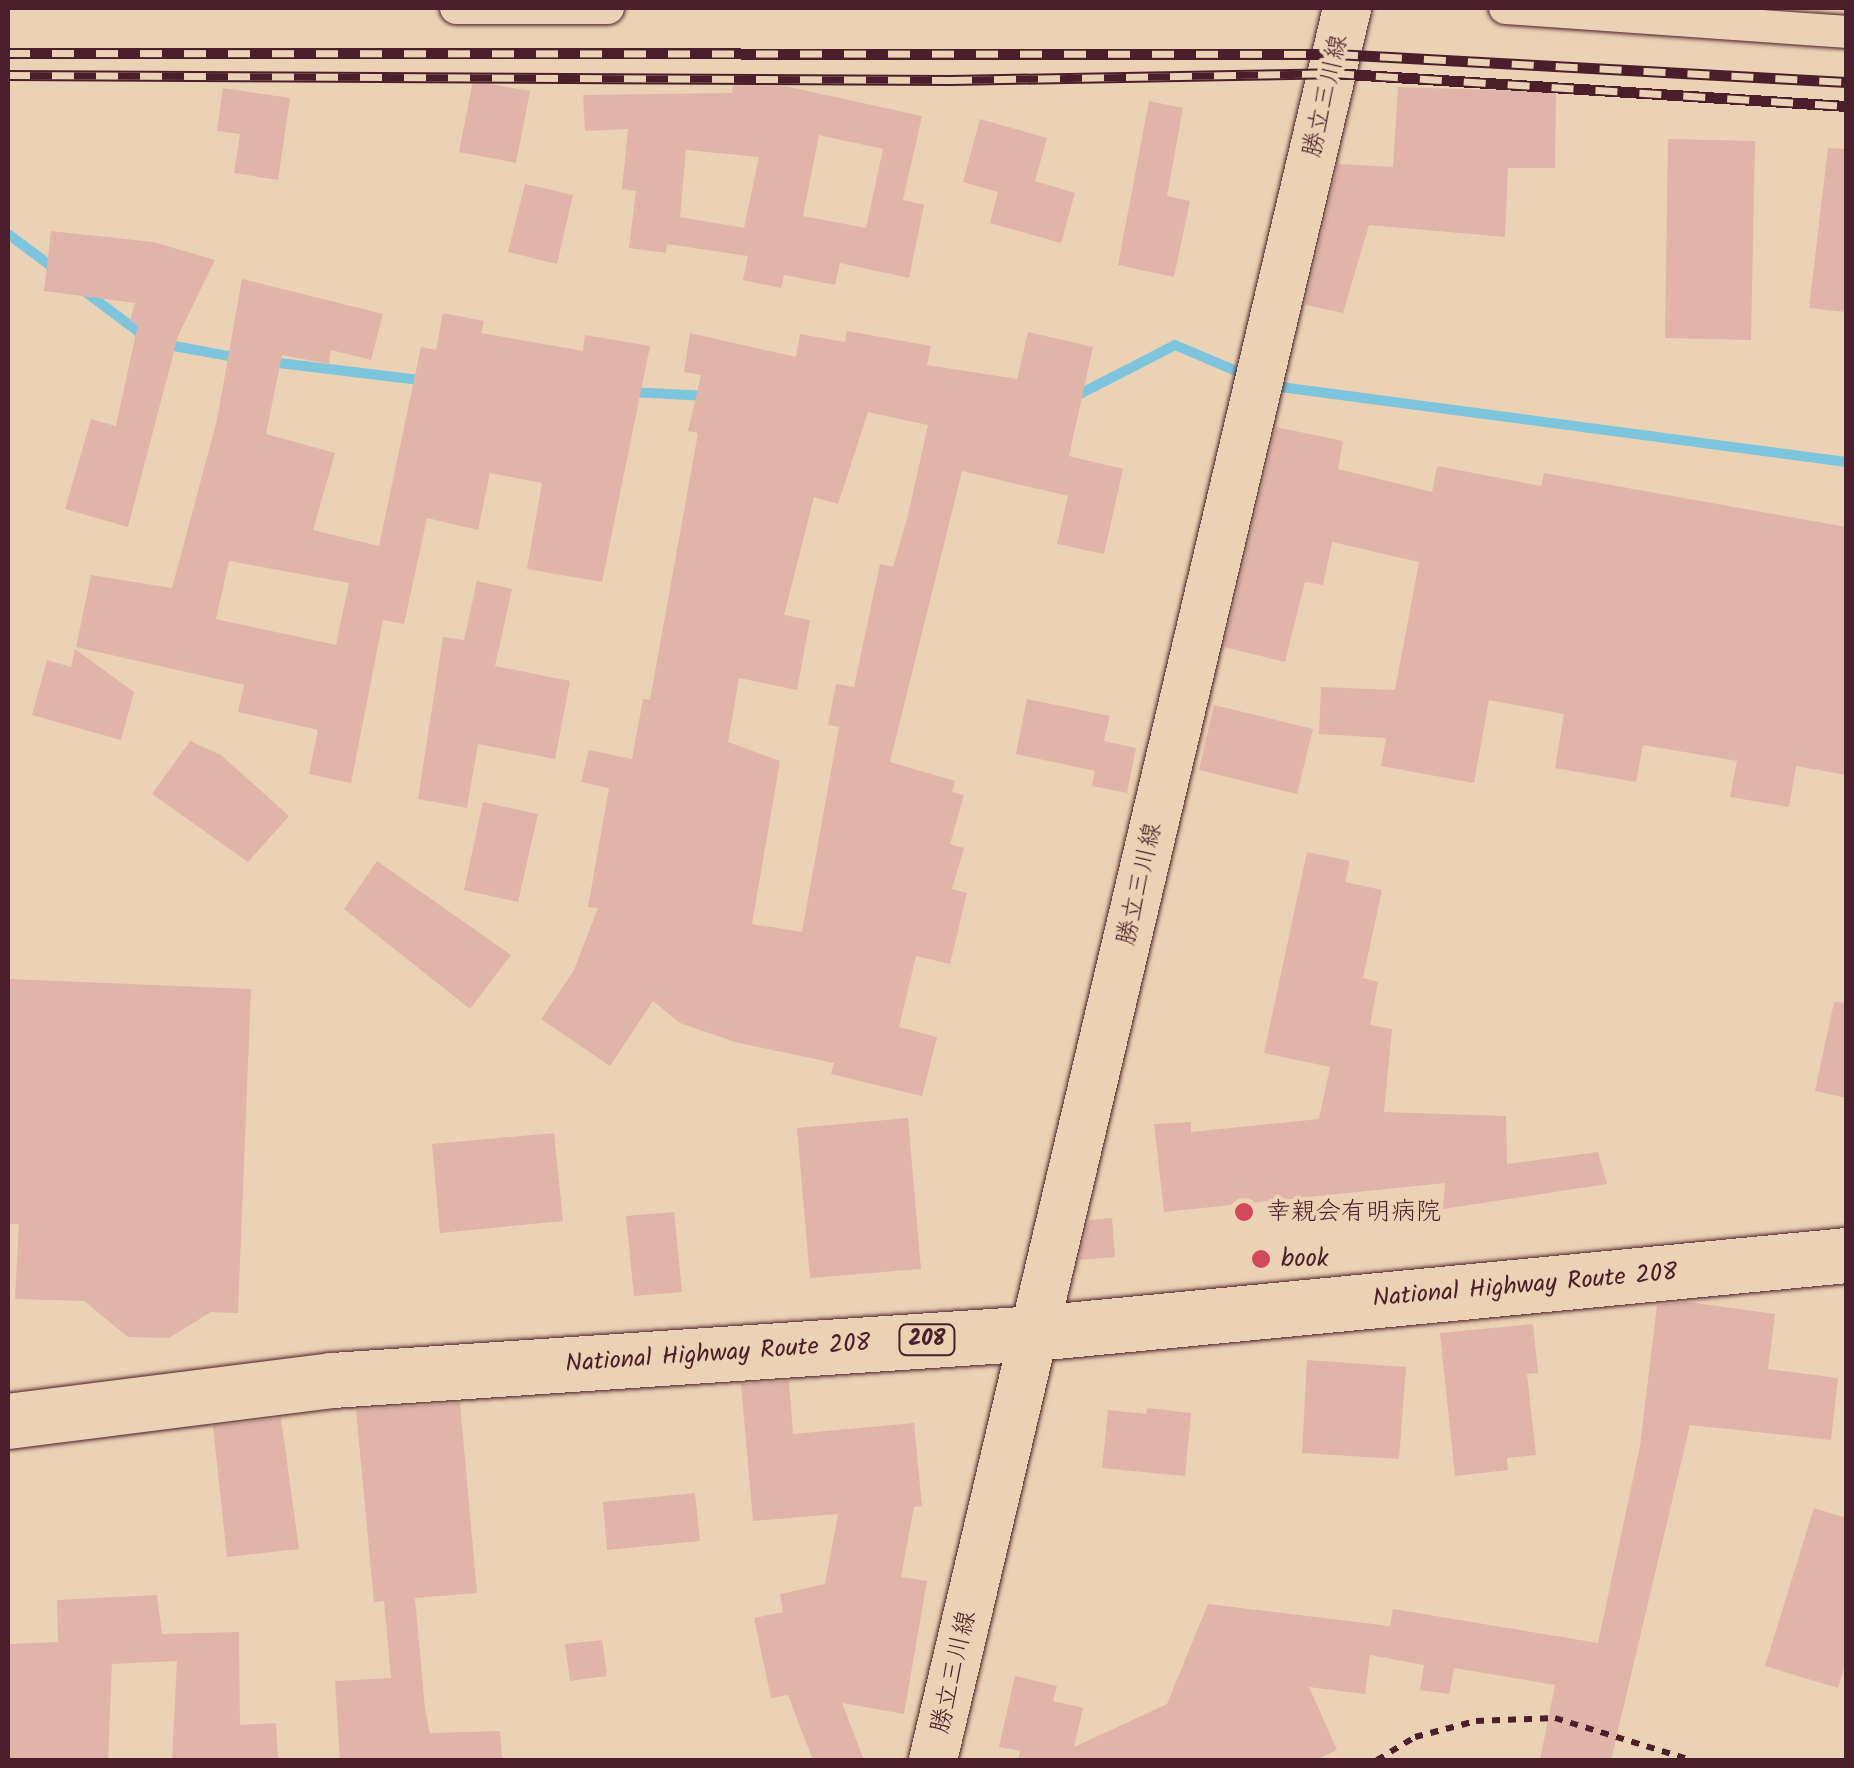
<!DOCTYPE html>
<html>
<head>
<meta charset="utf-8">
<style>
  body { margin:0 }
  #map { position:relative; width:1854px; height:1768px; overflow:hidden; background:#ecd2b4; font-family:Kalam,"Klee One",sans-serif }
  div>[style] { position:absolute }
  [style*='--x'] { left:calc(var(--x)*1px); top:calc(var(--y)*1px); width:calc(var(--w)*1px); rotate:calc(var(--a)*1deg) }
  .stream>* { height:10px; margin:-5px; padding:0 5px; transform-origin:5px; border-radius:5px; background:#7cc5dd }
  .building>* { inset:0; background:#e0b4a8 }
  .path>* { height:6px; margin-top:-3px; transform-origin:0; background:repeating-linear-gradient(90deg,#4a1f2b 0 8px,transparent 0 16px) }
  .roads { filter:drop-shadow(0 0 2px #4a1f2b) drop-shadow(0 0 2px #4a1f2b) }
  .street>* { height:32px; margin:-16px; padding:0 16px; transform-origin:16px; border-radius:16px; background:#ecd2b4 }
  .secondary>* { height:48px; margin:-24px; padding:0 24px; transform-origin:24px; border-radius:24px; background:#ecd2b4 }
  .highway>* { height:55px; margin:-27.5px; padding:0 27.5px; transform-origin:27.5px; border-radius:27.5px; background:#ecd2b4 }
  .rail>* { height:11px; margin-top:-5.5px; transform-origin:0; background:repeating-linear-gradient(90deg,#ecd2b4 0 22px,#4a1f2b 0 44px); box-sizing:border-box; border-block:2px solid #4a1f2b }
  .dots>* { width:28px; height:28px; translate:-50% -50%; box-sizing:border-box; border:5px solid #ecd2b4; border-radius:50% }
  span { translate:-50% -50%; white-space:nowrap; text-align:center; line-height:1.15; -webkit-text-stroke:8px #ecd2b4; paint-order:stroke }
  .shield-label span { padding:2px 8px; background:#ecd2b4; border:2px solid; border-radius:8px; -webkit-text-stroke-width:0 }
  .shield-label { font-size:22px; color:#4a1f2b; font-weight:700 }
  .street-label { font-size:25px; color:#4a1f2b }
  .poi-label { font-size:25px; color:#4a1f2b }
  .left { translate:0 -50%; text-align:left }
  .frame { position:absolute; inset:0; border:10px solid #4a1f2b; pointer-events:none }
</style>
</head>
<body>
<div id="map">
  <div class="stream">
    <div style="--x:8;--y:234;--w:59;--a:36.7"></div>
    <div style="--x:84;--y:291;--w:79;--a:36.7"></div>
    <div style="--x:163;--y:344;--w:77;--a:10.4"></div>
    <div style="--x:271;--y:362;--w:158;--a:6.9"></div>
    <div style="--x:1273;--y:386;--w:578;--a:7.56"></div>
    <div style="--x:630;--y:392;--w:77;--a:3"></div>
    <div style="--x:1072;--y:398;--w:116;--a:-27.2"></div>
    <div style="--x:1175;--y:345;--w:79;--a:23"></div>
  </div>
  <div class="building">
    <div style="clip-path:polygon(473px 81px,530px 91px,516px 163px,459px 152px)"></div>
    <div style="clip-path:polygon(evenodd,733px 85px,785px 86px,922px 116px,903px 200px,924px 205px,909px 278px,840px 263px,835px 285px,784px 275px,781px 288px,743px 280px,748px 256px,667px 244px,666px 253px,629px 248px,636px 191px,622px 189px,628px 129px,585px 131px,583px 95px,732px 93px,733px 85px,819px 135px,883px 149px,866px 228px,803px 216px,819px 135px,733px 85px,686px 150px,759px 157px,744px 228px,680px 217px,686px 150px)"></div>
    <div style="clip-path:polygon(1398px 87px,1556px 92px,1555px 168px,1508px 168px,1505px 237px,1369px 225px,1343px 313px,1305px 305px,1338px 164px,1393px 167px)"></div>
    <div style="clip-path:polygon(223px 88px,290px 98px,278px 180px,234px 173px,240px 134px,217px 131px)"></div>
    <div style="clip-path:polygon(1149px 101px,1183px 108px,1167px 196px,1190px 201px,1174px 277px,1118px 265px)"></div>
    <div style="clip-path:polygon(980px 119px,1047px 138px,1035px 181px,1075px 193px,1061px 243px,990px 223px,998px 192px,963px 182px)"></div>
    <div style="clip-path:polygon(1668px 139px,1755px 141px,1751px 340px,1665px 338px)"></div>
    <div style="clip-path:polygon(1828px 148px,1846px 149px,1846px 312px,1809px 308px)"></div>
    <div style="clip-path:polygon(525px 184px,573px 195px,557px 264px,508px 252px)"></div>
    <div style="clip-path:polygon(51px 231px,153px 242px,215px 260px,178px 336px,128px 527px,65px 509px,91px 419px,116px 426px,138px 324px,130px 321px,135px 303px,44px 291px)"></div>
    <div style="clip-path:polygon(evenodd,242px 279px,383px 314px,371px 360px,331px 350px,329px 364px,282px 355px,266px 434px,335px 453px,313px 530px,379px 546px,421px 347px,436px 350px,443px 313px,484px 321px,481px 333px,583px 351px,585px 335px,650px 346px,602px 582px,527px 569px,542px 483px,490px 473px,478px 530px,427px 518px,404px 624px,383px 620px,351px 783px,309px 774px,318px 730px,238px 712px,244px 685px,76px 647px,91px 575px,172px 588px,217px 420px,242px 279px,229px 561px,349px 583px,336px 645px,216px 619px,229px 561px)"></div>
    <div style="clip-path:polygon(evenodd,847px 331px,931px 346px,927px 365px,1017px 379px,1028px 332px,1093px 347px,1069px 456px,1123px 469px,1104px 554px,1057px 544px,1068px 496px,962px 471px,890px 762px,955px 781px,952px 792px,964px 795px,950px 844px,964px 848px,952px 889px,967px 893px,950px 964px,916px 956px,899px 1027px,937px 1037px,922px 1096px,831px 1074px,834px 1063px,735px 1042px,680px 1023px,653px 1001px,610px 1066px,541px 1019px,574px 970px,598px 908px,588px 907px,609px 788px,581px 782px,589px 750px,632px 759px,643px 699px,650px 700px,698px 433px,688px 431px,701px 375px,684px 372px,690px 333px,796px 357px,800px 334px,845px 342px,847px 331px,868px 412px,928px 425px,908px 515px,893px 567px,880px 564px,854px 687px,836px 684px,828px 725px,839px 727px,802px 932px,752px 924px,780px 761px,728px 742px,739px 678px,797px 690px,810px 620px,784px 615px,814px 497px,838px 504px,868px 412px)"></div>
    <div style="clip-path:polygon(1276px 427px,1343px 441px,1338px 469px,1432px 492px,1437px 466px,1541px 486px,1544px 473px,1846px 527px,1846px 775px,1796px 766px,1789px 807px,1730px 797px,1737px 761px,1643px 745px,1636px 782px,1555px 768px,1564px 714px,1489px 700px,1474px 783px,1381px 766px,1386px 738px,1319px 734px,1321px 687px,1395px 690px,1419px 562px,1332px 542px,1323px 585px,1305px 582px,1285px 662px,1224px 647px)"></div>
    <div style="clip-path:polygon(477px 581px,512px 589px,495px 666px,570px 681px,555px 759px,478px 744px,467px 808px,418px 799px,443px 637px,464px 640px)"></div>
    <div style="clip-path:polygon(75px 649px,134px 692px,121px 740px,32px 715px,47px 660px,71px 667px)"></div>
    <div style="clip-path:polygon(1027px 699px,1110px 716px,1104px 741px,1136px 748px,1127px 793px,1092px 786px,1095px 771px,1016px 754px)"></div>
    <div style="clip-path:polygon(1214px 705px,1313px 729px,1297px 794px,1199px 770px)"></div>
    <div style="clip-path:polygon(190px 741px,221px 755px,289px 816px,248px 862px,152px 794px)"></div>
    <div style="clip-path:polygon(483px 802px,538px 814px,518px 902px,464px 890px)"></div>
    <div style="clip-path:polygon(1307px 852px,1350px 861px,1345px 882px,1382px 890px,1363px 978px,1378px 982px,1370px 1025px,1392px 1029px,1384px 1112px,1506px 1116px,1507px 1164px,1598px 1152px,1607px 1184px,1443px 1209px,1445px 1183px,1164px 1212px,1154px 1124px,1191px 1122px,1191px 1132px,1319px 1119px,1330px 1067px,1264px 1053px)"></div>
    <div style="clip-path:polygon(377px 861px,511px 955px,470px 1009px,344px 909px)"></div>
    <div style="clip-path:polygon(9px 979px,251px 989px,238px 1313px,211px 1312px,169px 1338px,128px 1337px,84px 1301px,15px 1299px,19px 1224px,8px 1224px)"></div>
    <div style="clip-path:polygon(1834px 1002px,1846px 1003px,1846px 1098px,1815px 1091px)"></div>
    <div style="clip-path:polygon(908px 1118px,921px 1269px,810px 1278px,797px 1128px)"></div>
    <div style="clip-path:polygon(554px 1133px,563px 1221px,440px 1233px,432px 1144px)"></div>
    <div style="clip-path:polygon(674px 1212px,682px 1292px,634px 1296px,626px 1216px)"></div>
    <div style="clip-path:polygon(1112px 1218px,1115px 1257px,1079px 1260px,1089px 1220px)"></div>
    <div style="clip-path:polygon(1688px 1302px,1775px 1314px,1768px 1369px,1838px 1378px,1831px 1440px,1690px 1425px,1611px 1760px,1540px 1760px,1555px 1685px,1454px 1668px,1449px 1694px,1420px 1690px,1424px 1665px,1370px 1655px,1365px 1694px,1309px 1687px,1337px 1750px,1316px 1760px,1018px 1760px,1020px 1751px,999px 1747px,1015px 1676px,1057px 1686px,1053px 1701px,1083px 1708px,1074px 1747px,1167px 1704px,1208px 1604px,1390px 1626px,1393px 1609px,1598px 1643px,1640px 1446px,1657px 1305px)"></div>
    <div style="clip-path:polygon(1533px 1324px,1538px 1373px,1527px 1374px,1536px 1455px,1507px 1458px,1508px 1470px,1455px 1476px,1440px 1333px)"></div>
    <div style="clip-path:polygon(1307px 1360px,1406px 1367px,1399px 1459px,1302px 1453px)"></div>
    <div style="clip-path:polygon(789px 1381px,793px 1434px,914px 1423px,922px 1506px,914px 1507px,901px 1577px,927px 1581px,904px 1714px,842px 1703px,864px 1760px,813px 1760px,788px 1695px,771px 1698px,754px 1618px,783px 1612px,780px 1594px,825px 1584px,838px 1514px,753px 1521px,741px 1384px)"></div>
    <div style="clip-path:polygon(460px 1403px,477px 1593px,415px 1598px,425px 1709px,430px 1733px,500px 1731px,502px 1760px,340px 1760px,335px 1681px,391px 1678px,384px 1601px,374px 1602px,356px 1410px)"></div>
    <div style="clip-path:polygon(1147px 1408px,1191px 1413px,1185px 1476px,1102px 1468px,1108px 1410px,1146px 1414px)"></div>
    <div style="clip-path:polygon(281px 1418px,299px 1549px,227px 1557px,213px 1426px)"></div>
    <div style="clip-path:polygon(695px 1493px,700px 1541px,607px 1550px,603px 1502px)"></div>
    <div style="clip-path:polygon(1814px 1508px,1846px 1518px,1846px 1662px,1838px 1688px,1765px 1666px)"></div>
    <div style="clip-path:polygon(157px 1595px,162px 1634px,239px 1632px,240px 1725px,276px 1723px,278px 1760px,172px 1760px,177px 1661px,112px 1664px,108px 1760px,8px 1760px,8px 1644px,58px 1642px,57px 1600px)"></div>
    <div style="clip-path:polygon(602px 1640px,607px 1676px,570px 1681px,565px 1644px)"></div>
  </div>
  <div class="path">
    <div style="--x:1377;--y:1760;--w:44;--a:-31.2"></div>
    <div style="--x:1415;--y:1737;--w:63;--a:-14.7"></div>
    <div style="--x:1476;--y:1721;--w:79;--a:-2.2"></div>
    <div style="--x:1555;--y:1718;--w:142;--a:17.2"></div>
  </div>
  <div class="roads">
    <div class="street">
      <div style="--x:456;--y:8;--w:152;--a:0"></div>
      <div style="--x:1505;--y:8;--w:342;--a:4"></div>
    </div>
    <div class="secondary">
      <div style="--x:933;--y:1760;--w:1800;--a:-76.7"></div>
    </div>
    <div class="highway">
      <div style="--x:8;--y:1421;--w:327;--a:-7.2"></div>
      <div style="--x:332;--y:1380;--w:705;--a:-3.82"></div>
      <div style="--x:1035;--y:1333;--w:815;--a:-5.49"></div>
    </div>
  </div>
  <div class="rail">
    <div style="--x:8;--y:53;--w:1328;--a:0.04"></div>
    <div style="--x:1336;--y:54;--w:511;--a:3.14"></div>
    <div style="--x:8;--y:75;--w:942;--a:0.3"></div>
    <div style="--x:950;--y:80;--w:382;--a:-1"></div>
    <div style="--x:1332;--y:73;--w:515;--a:3.67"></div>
  </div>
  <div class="dots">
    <div style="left:1244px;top:1212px;background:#d1495b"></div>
    <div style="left:1261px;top:1259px;background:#d1495b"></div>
  </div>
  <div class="shield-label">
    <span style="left:927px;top:1340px">208</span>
  </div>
  <div class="street-label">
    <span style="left:1326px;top:96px;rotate:-77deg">勝立三川線</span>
    <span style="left:1140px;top:884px;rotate:-77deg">勝立三川線</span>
    <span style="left:1525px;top:1286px;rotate:-5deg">National Highway Route 208</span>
    <span style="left:718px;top:1354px;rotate:-4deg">National Highway Route 208</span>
    <span style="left:954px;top:1672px;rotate:-77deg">勝立三川線</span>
  </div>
  <div class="poi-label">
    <span class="left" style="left:1266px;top:1212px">幸親会有明病院</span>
    <span class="left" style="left:1281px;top:1259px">book</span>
  </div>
  <div class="frame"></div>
</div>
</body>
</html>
